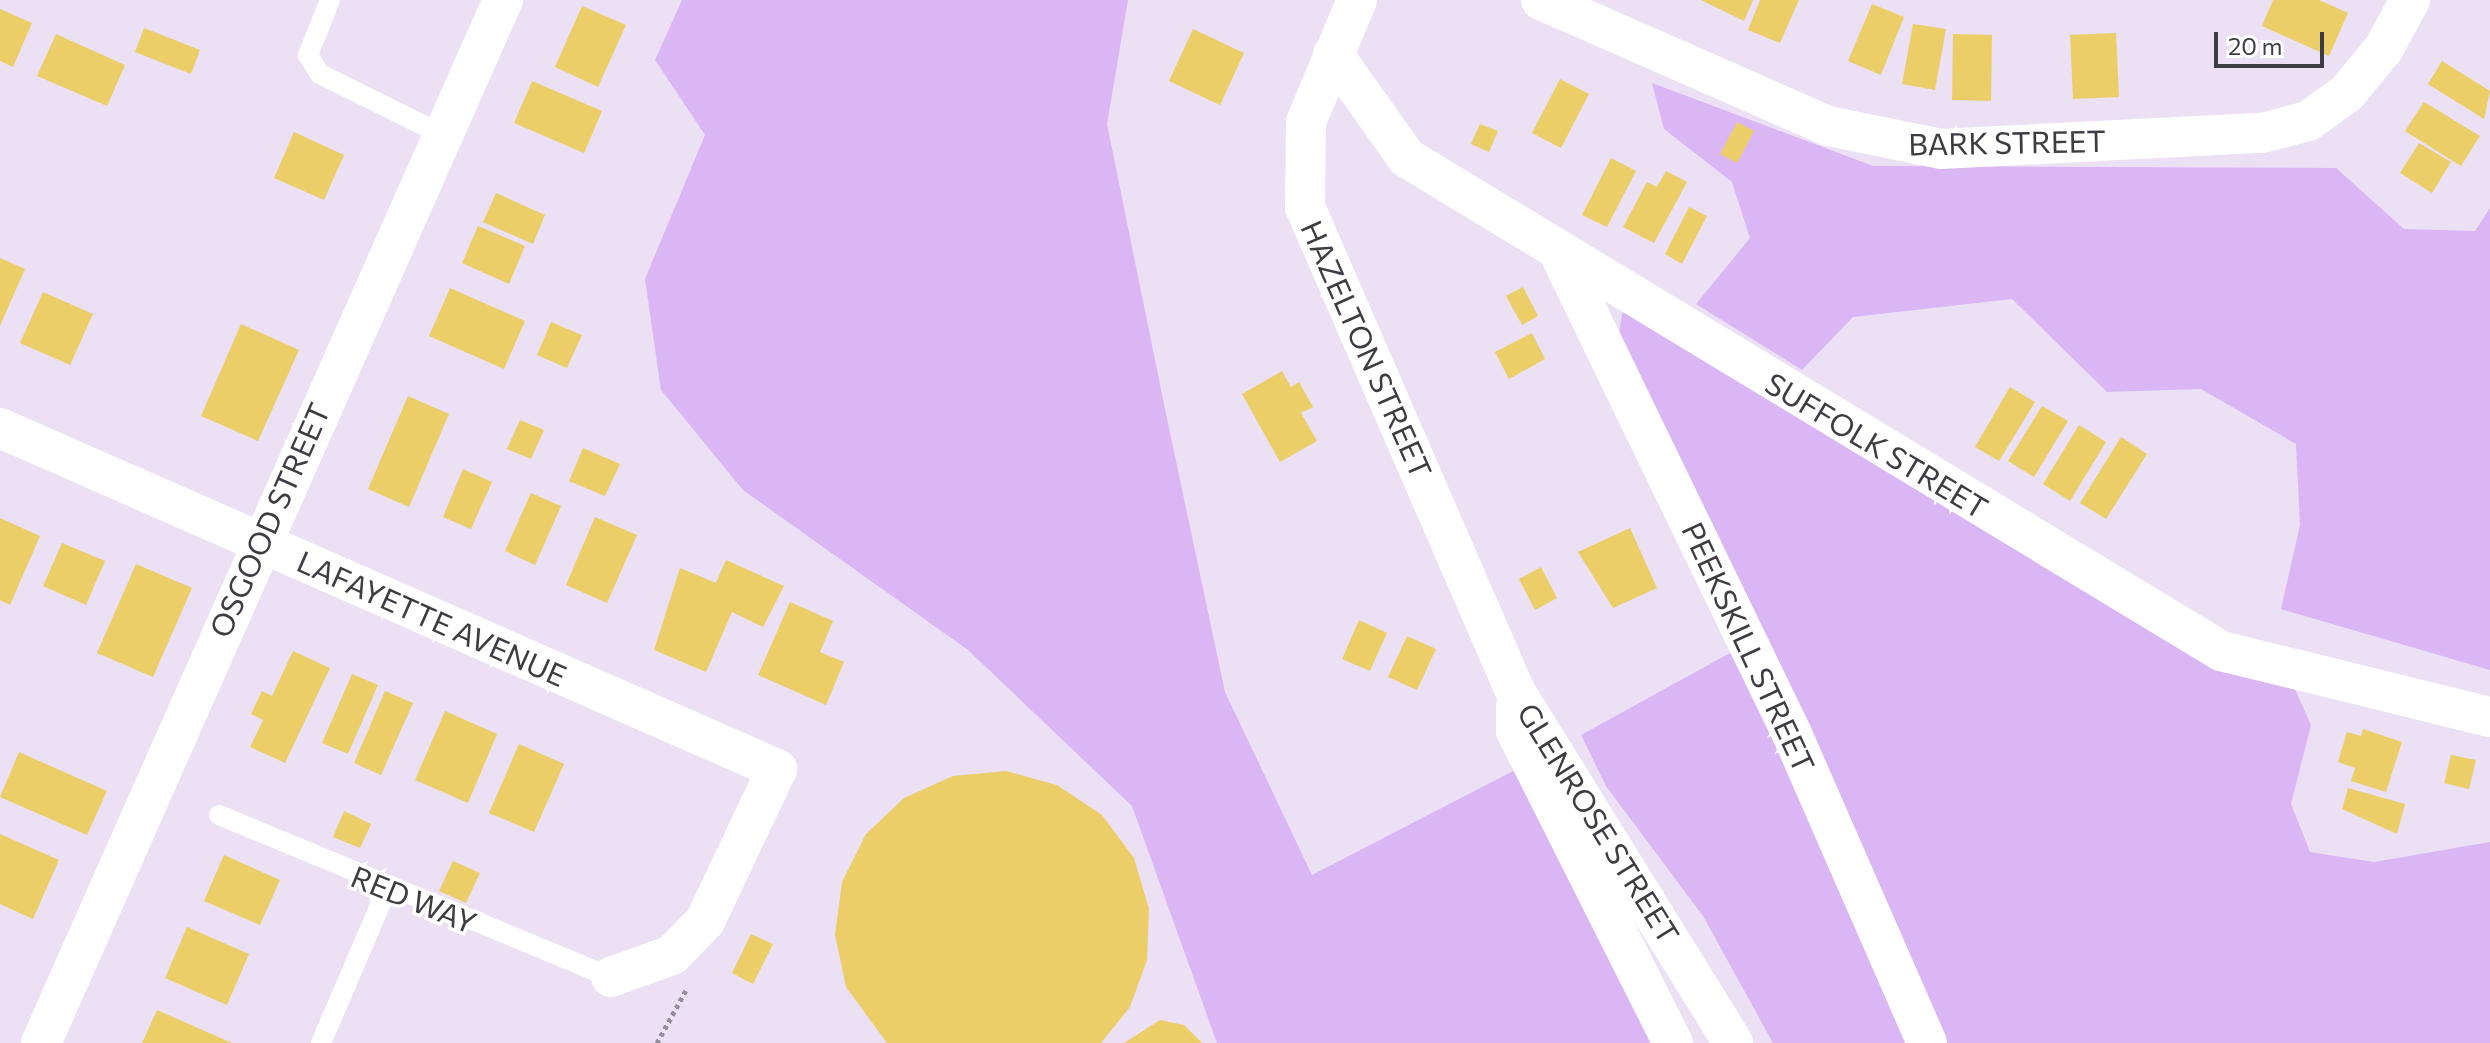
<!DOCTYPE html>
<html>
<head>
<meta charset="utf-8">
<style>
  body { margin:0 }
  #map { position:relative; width:2490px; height:1043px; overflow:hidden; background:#ebe0f4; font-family:Commissioner,sans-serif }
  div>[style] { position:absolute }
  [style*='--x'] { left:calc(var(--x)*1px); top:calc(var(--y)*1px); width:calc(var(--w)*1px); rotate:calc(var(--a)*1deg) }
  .green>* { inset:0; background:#dab6f5 }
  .building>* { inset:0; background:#ebce68 }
  .path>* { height:5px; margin-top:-2.5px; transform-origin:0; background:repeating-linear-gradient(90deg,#948d9b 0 4px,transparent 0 8px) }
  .lane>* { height:20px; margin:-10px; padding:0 10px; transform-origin:10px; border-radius:10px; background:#fff }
  .street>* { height:40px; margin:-20px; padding:0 20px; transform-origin:20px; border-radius:20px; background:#fff }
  span { translate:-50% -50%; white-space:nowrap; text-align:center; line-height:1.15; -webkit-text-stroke:7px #fff; paint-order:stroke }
  .street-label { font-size:30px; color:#3f3b43 }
  .scale { position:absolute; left:2214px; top:32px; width:110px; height:36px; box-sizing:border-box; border:4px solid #3f3b43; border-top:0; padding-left:10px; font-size:24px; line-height:28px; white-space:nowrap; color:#3f3b43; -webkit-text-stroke:6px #fff; paint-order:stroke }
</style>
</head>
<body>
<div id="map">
  <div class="green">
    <div style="clip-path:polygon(682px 0,1128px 0,1107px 124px,1166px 414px,1225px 692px,1312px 875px,1517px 769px,1654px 1043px,1217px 1043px,1132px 806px,968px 650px,743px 490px,661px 390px,645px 279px,705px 135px,655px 60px)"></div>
    <div style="clip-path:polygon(1652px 83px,1873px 166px,2336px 168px,2404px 229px,2475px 231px,2490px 208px,2490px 670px,2281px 609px,2300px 525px,2296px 444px,2201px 389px,2107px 392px,2012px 299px,1853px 317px,1802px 370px,1696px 304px,1750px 238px,1732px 182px,1664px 129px)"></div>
    <div style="clip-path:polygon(1624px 305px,2290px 678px,2311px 725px,2291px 804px,2310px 852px,2374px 862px,2490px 842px,2490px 1043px,1773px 1043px,1703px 916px,1606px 786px,1581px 735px,1750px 642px,1682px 461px,1617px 344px)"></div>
  </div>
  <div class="building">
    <div style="clip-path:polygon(1701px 0,1753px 0,1744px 21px)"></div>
    <div style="clip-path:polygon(1760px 0,1799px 0,1780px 43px,1748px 30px)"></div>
    <div style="clip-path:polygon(2273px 0,2319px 0,2348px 13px,2329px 56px,2262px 26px)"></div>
    <div style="clip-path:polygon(1872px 4px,1904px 17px,1881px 75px,1848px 61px)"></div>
    <div style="clip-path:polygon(582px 6px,626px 25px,598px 87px,555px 67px)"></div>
    <div style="clip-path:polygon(0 9px,32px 23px,13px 67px,0 61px)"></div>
    <div style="clip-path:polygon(1913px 24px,1946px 29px,1935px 90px,1902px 84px)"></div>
    <div style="clip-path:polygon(144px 28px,200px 50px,191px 74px,135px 52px)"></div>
    <div style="clip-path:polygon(1193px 29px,1244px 53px,1220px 105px,1169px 81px)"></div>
    <div style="clip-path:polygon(2116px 33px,2119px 97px,2073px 99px,2070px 35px)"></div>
    <div style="clip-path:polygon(56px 34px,125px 65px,107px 106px,37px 76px)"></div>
    <div style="clip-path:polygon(1953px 34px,1992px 35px,1991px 101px,1952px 100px)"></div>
    <div style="clip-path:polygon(2442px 61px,2490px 91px,2484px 119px,2428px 84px)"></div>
    <div style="clip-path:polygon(1560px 79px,1589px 94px,1561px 148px,1532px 133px)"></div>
    <div style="clip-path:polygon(532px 81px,602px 111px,584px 153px,514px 123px)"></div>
    <div style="clip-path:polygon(2424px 102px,2480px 136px,2461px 166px,2405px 131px)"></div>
    <div style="clip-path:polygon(1737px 122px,1754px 131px,1737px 163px,1720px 154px)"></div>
    <div style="clip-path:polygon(1480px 124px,1498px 131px,1489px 152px,1471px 144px)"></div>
    <div style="clip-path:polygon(294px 132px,344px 155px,324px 200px,274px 178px)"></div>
    <div style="clip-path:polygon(2419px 143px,2451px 162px,2432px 193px,2400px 173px)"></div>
    <div style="clip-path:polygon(1611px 158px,1636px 171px,1607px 227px,1582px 215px)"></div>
    <div style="clip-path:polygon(1666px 171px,1687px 182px,1654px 243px,1623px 227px,1647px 182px,1657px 187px)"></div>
    <div style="clip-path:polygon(496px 193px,545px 215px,533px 244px,483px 222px)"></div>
    <div style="clip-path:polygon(1689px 207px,1707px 216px,1682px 264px,1665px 254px)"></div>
    <div style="clip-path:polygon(478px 226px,525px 246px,509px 284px,462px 263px)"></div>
    <div style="clip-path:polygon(0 258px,25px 269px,0 326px)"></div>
    <div style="clip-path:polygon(1523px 287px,1538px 316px,1522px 325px,1506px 296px)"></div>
    <div style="clip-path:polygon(450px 288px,525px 321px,504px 369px,429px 336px)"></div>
    <div style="clip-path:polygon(43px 292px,93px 314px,70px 365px,20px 343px)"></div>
    <div style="clip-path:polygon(551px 322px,582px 335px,567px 368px,537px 355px)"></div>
    <div style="clip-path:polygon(241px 324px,299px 350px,258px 441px,201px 416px)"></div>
    <div style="clip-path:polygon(1532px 333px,1545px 359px,1509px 379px,1495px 352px)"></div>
    <div style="clip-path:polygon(1282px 371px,1291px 387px,1299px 382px,1313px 407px,1301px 413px,1317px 441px,1280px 462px,1242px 394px)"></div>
    <div style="clip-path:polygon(2010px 387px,2035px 402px,1999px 461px,1975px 447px)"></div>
    <div style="clip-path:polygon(408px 396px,449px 414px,409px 507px,368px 489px)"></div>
    <div style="clip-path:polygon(2042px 406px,2068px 421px,2034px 477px,2008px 461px)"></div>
    <div style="clip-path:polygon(520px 420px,544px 430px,531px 459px,507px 449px)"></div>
    <div style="clip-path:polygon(2079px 425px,2106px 442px,2070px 501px,2043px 484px)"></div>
    <div style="clip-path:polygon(2121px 437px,2147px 454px,2106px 519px,2080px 503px)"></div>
    <div style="clip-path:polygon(583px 448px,620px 464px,605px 496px,569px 481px)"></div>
    <div style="clip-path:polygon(463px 469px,492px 482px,471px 529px,443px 517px)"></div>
    <div style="clip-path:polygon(531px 493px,561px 506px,535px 565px,505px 551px)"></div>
    <div style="clip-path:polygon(595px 517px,637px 535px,607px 603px,566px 585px)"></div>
    <div style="clip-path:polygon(0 518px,40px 536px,10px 605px,0 600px)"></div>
    <div style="clip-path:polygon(1630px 528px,1657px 588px,1613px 608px,1578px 552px)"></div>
    <div style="clip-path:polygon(62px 543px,105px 561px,86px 605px,43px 586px)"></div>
    <div style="clip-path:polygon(726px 560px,784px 586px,763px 627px,732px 612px,706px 672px,654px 650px,680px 568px,716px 583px)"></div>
    <div style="clip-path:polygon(136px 564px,192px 588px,153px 677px,97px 653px)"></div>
    <div style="clip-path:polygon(1541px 567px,1557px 598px,1535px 610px,1519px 579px)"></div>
    <div style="clip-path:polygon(790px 602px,833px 621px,820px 652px,844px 662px,826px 705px,758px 675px)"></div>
    <div style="clip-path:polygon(1359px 620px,1387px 633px,1370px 671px,1342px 659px)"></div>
    <div style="clip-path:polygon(1407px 636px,1436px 649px,1417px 690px,1388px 677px)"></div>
    <div style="clip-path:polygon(293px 651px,330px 668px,285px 763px,250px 747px,263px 720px,251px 714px,262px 691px,272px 696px)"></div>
    <div style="clip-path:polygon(352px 674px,378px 685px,348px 754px,322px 743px)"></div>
    <div style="clip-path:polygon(385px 691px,413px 703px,381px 775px,354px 763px)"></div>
    <div style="clip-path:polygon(445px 711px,497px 734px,468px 803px,415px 780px)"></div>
    <div style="clip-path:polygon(2363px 729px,2402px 742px,2386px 792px,2351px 781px,2355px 768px,2338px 762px,2347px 732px,2361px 736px)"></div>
    <div style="clip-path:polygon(519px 744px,564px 764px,534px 832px,489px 813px)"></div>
    <div style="clip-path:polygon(19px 752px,107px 791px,87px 835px,0 797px)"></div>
    <div style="clip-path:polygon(2451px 755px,2476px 760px,2469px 789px,2444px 783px)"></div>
    <div style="clip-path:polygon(1006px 771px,1057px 785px,1102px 815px,1134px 858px,1149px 909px,1147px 960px,1130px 1007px,1101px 1043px,887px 1043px,846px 987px,835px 935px,842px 882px,866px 834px,904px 798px,953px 776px)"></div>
    <div style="clip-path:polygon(2348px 788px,2405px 804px,2397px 834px,2342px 809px)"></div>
    <div style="clip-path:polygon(344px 811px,371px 824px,360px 848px,333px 837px)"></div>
    <div style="clip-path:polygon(0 834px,59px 860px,33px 919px,0 904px)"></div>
    <div style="clip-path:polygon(224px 855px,280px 880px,260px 925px,204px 901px)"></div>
    <div style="clip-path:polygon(453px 861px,480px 873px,466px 903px,439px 891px)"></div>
    <div style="clip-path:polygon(187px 927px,249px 954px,227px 1005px,165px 978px)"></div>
    <div style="clip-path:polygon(751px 934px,773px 944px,753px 984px,732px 973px)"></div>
    <div style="clip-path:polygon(157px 1010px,232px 1043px,142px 1043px)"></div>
    <div style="clip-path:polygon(1160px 1020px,1184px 1025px,1202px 1043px,1124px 1043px)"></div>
  </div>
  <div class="path">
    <div style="--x:657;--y:1043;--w:60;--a:-61.3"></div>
  </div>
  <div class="lane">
    <div style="--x:330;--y:0;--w:59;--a:111.8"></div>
    <div style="--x:308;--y:55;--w:22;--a:58"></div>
    <div style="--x:320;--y:74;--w:135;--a:26.4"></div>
    <div style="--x:219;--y:815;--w:424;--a:22.5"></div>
    <div style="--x:321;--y:1043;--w:168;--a:-66.8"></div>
  </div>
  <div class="street">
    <div style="--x:1357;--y:0;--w:132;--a:112.7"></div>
    <div style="--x:1306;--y:122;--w:85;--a:90.7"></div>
    <div style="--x:1305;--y:207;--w:528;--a:66.54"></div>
    <div style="--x:1515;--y:691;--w:414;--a:58.2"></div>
    <div style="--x:1541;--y:0;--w:313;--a:23.7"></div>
    <div style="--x:1828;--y:126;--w:115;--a:11.5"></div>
    <div style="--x:1941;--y:149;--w:321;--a:-2.9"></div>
    <div style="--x:2262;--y:133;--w:48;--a:-14.6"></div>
    <div style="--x:2308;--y:121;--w:48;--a:-35.7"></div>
    <div style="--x:2347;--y:93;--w:58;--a:-50.6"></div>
    <div style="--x:2384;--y:48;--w:55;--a:-61.6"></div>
    <div style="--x:1333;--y:54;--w:128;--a:54.6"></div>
    <div style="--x:1407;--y:158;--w:952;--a:31.2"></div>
    <div style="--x:2221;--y:651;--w:277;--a:13.8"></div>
    <div style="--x:1561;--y:257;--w:530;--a:64.16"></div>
    <div style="--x:1792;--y:734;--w:337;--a:66.4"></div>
    <div style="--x:0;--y:428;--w:849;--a:23.7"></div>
    <div style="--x:777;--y:769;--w:168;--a:115.3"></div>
    <div style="--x:705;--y:921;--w:47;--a:134.1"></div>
    <div style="--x:672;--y:955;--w:65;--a:160.2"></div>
    <div style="--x:1516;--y:707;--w:24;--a:90"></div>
    <div style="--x:1516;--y:731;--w:349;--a:63.3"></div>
    <div style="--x:41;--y:1043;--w:1141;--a:-66.11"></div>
  </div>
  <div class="street-label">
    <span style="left:2007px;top:142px;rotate:-1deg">BARK STREET</span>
    <span style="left:1367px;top:349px;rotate:66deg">HAZELTON STREET</span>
    <span style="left:1877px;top:445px;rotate:31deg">SUFFOLK STREET</span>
    <span style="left:269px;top:520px;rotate:-66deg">OSGOOD STREET</span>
    <span style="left:432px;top:618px;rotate:24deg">LAFAYETTE AVENUE</span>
    <span style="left:1749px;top:647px;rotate:65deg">PEEKSKILL STREET</span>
    <span style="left:1599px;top:823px;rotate:58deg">GLENROSE STREET</span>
    <span style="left:414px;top:899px;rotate:22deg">RED WAY</span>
  </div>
  <div class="scale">20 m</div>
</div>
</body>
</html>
